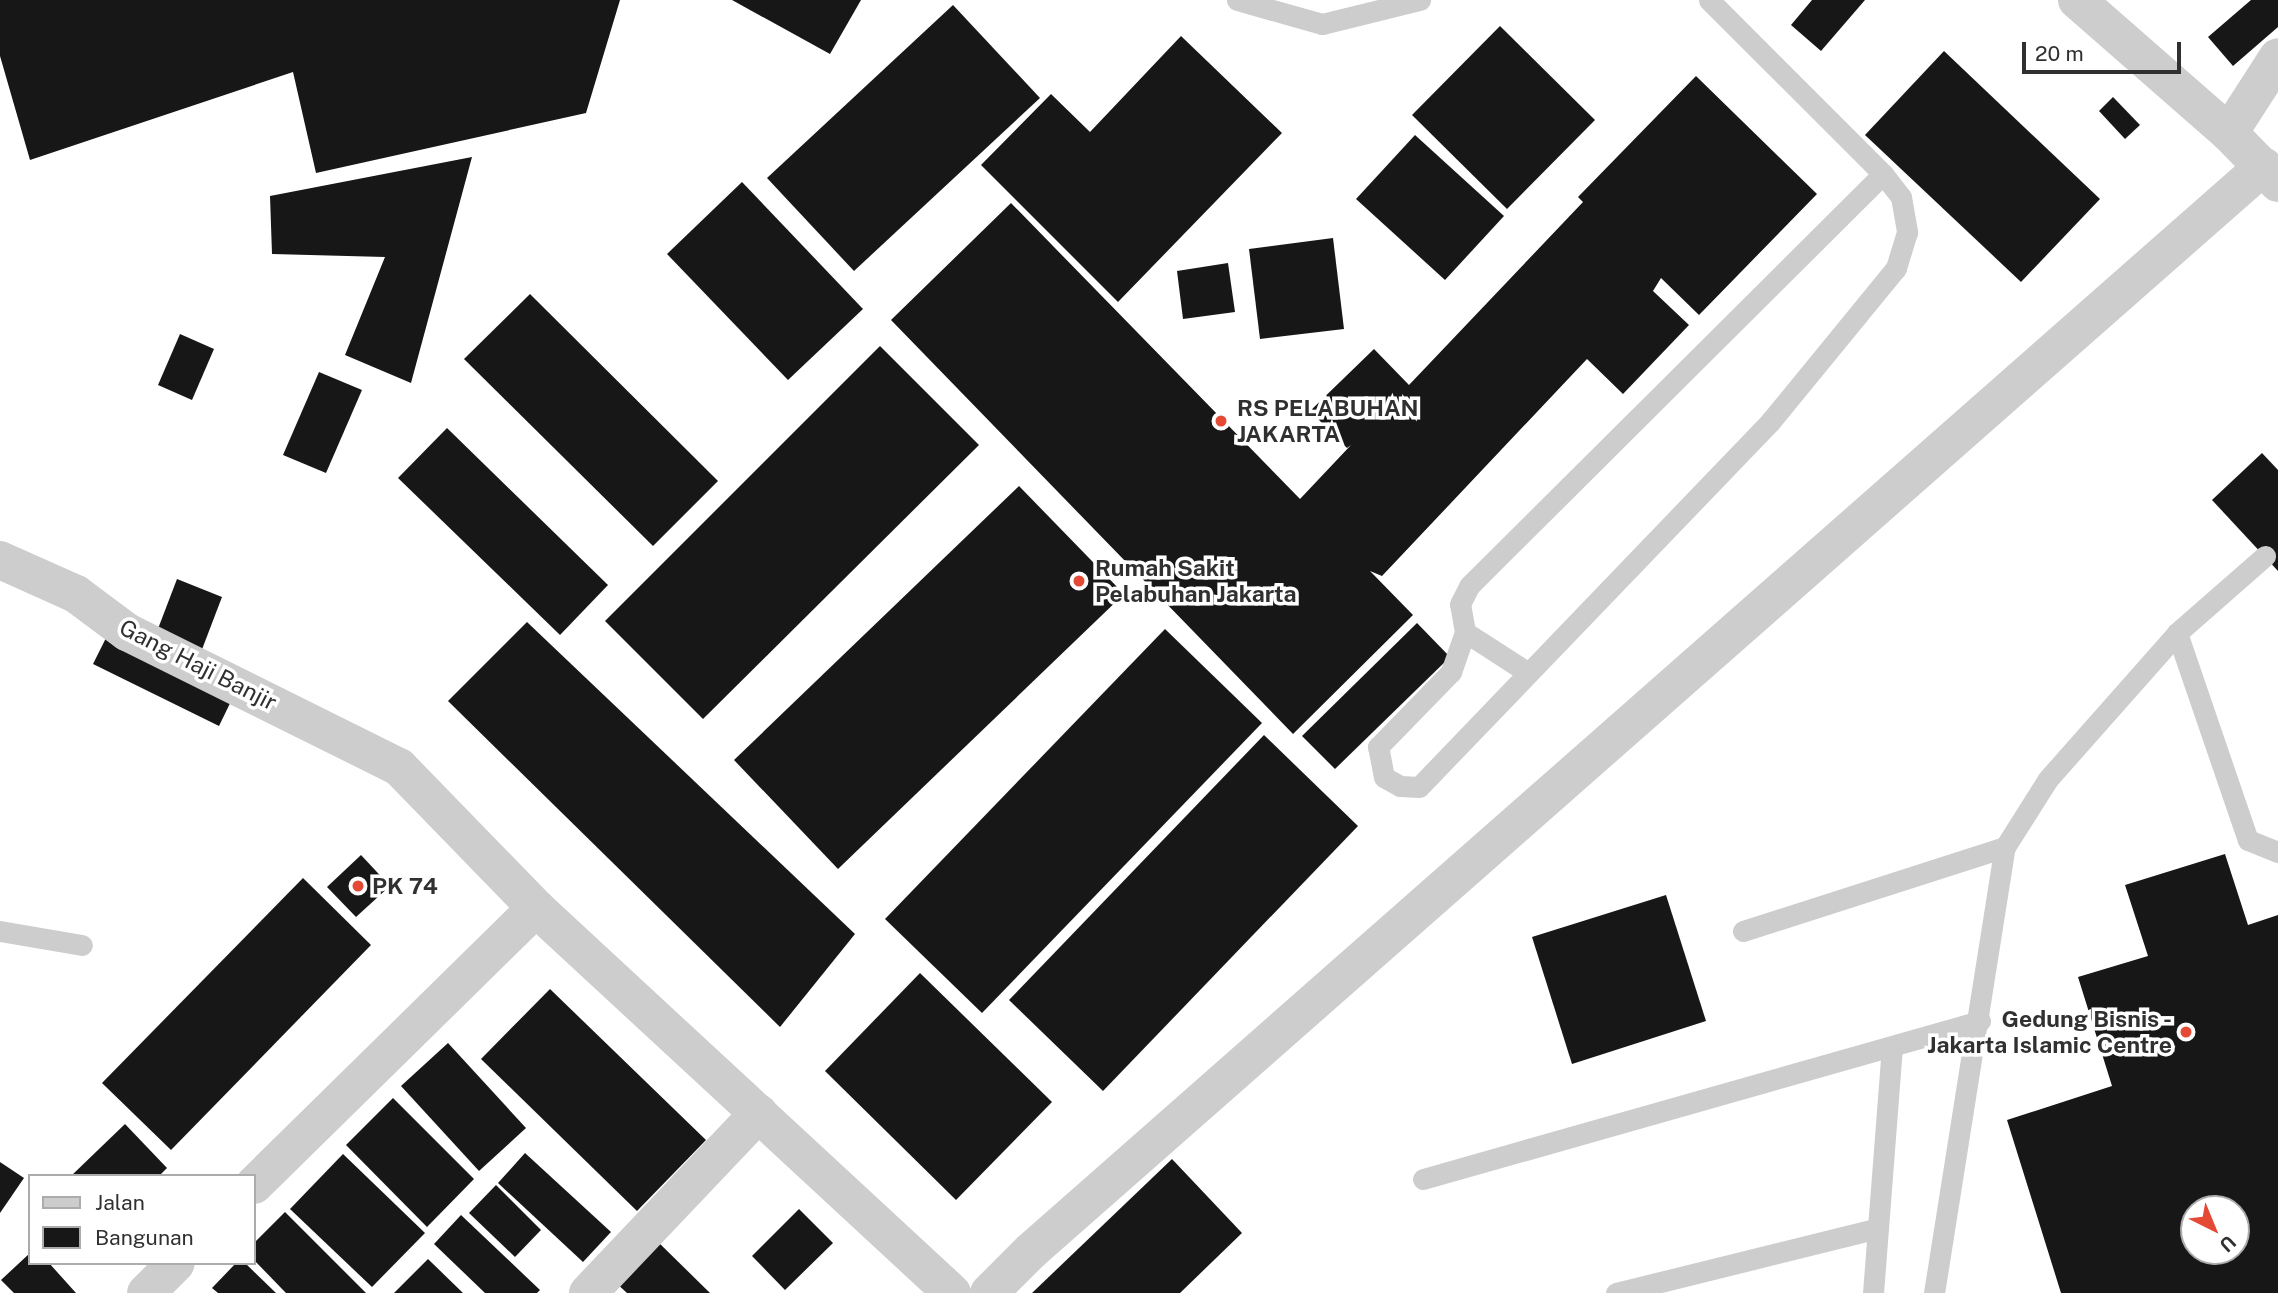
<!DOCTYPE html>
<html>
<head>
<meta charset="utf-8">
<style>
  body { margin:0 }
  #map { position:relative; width:2278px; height:1293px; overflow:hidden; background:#fff; font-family:"Public Sans",sans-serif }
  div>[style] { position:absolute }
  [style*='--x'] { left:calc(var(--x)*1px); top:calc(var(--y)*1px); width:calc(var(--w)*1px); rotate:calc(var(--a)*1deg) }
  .building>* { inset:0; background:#171717 }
  .service>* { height:21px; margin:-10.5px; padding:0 10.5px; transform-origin:10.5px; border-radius:10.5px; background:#cdcdcd }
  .minor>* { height:38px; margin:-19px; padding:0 19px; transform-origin:19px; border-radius:19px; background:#cdcdcd }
  .tertiary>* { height:38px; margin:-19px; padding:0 19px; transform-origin:19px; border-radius:19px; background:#cdcdcd }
  .dots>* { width:19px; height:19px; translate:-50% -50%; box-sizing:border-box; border:4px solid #fff; border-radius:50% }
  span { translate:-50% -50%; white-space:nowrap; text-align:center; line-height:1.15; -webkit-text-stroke:7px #fff; paint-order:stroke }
  .poi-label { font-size:23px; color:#303030; font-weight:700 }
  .left { translate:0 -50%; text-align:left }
  .right { translate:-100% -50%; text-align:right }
  .street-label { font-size:23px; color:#303030 }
  .legend { position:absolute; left:28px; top:1174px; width:228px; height:91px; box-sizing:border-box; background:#fff; border:2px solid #acacac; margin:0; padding:9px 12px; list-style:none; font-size:21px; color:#303030 }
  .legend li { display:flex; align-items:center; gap:14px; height:35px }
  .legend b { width:35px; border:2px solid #acacac }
  .north { position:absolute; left:2180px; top:1195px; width:70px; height:70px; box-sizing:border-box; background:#fff; border:2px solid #acacac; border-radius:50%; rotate:137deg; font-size:19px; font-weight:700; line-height:28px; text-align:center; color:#303030 }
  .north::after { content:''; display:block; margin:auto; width:24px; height:32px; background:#e44936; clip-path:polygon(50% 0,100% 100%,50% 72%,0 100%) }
  .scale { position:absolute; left:2022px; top:42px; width:159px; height:32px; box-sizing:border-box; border:4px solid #303030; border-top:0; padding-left:9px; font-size:21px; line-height:24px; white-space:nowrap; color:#303030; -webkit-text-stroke:5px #fff; paint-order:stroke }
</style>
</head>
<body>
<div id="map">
  <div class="building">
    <div style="clip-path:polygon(0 0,620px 0,586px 113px,316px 173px,293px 72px,30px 160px,0 56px)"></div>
    <div style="clip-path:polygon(732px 0,861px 0,830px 54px)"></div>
    <div style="clip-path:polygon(1812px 0,1865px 0,1821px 51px,1791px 25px)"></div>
    <div style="clip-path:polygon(2251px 0,2278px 0,2278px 27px,2233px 66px,2208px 37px)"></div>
    <div style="clip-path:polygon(953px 5px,1040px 98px,854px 271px,767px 178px)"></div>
    <div style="clip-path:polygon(1500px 26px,1595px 120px,1507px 209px,1412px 115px)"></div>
    <div style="clip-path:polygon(1181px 36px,1282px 133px,1118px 302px,981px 165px,1051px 94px,1090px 132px)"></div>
    <div style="clip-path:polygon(1944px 51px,2100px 199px,2021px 282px,1865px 135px)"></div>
    <div style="clip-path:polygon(1696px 76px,1817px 194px,1699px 315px,1661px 278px,1653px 291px,1689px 325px,1623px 394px,1587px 359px,1382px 576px,1370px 571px,1413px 615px,1293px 734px,891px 320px,1011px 203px,1300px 499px,1351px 445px,1347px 448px,1310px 411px,1374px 349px,1409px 385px,1583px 202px,1578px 197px)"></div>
    <div style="clip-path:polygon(2113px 97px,2140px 125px,2125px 139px,2099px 111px)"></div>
    <div style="clip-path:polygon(1415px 135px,1504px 216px,1445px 280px,1356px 199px)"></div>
    <div style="clip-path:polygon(472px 157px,411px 383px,345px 355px,385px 257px,272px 254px,270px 196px)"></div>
    <div style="clip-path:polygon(742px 182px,863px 309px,788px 380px,667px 254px)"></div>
    <div style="clip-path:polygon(1333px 238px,1344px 329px,1260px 339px,1249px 249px)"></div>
    <div style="clip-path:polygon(1228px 263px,1235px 312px,1183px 319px,1177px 271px)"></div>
    <div style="clip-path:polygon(530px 294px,718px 481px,653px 546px,464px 359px)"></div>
    <div style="clip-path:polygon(180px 334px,214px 349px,192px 400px,158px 385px)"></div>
    <div style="clip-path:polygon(880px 346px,979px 445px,703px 719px,605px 621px)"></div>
    <div style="clip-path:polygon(319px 372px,362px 390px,326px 473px,283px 455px)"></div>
    <div style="clip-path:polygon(447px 428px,608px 585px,560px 635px,398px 478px)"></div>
    <div style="clip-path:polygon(2262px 453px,2278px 470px,2278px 571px,2212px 500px)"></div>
    <div style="clip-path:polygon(1019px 486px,1124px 594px,838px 869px,734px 760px)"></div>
    <div style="clip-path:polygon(177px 579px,222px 597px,201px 652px,156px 634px)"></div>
    <div style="clip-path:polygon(527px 622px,855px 934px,780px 1027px,448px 701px)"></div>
    <div style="clip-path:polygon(1417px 623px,1450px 657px,1335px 769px,1302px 736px)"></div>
    <div style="clip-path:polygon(1165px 629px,1262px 723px,982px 1013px,885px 919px)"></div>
    <div style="clip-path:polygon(109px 632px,235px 693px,219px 726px,93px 664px)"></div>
    <div style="clip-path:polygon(1264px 735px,1358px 826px,1103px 1091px,1009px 1000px)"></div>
    <div style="clip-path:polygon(evenodd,2225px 854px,2248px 925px,2278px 915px,2278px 1293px,2061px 1293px,2007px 1120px,2112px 1086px,2078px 977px,2148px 956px,2125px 885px,2225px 854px,2194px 1209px,2236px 1209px,2236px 1251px,2194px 1251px,2194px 1209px)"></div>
    <div style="clip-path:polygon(361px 855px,390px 886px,356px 917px,327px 887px)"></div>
    <div style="clip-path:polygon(303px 878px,371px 945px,171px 1150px,102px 1083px)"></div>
    <div style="clip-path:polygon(1666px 895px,1706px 1021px,1572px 1064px,1532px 937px)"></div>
    <div style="clip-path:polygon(920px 973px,1052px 1102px,956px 1200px,825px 1071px)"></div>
    <div style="clip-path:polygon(550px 989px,706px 1140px,637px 1211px,481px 1059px)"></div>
    <div style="clip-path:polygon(448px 1043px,526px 1128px,479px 1171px,401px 1086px)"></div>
    <div style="clip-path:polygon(393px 1098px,474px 1179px,427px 1227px,346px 1145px)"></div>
    <div style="clip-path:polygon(125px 1124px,167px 1168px,159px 1176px,71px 1176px)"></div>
    <div style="clip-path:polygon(525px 1153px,611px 1232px,583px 1262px,498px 1183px)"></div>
    <div style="clip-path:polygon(343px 1154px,425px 1233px,372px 1287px,290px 1209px)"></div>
    <div style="clip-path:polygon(1172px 1159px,1242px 1233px,1180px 1293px,1032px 1293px)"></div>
    <div style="clip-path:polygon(0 1162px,24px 1178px,0 1213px)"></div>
    <div style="clip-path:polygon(496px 1185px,541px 1230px,515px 1257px,469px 1213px)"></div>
    <div style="clip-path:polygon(799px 1209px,833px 1243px,785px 1290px,752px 1256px)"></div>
    <div style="clip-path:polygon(285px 1212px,366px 1293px,286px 1293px,254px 1260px,254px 1243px)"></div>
    <div style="clip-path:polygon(461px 1215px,540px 1290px,537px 1293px,485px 1293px,434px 1244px)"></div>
    <div style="clip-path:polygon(655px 1239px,710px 1293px,627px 1293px,614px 1281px)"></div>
    <div style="clip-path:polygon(30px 1253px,30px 1263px,49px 1263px,76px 1293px,14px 1293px,1px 1280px)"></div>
    <div style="clip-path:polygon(428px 1259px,463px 1293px,394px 1293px)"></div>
    <div style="clip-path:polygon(236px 1263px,245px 1263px,276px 1293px,218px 1293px,212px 1288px)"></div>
  </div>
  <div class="service">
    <div style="--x:1237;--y:0;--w:88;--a:15.8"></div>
    <div style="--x:1322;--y:24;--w:101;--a:-13.8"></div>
    <div style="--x:1709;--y:0;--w:246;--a:45"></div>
    <div style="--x:1883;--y:174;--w:29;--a:52"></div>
    <div style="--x:1901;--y:197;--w:36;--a:80"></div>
    <div style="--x:1907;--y:232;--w:38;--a:107"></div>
    <div style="--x:1896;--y:268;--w:199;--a:129.3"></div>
    <div style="--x:1770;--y:422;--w:506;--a:133.88"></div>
    <div style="--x:1419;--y:787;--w:19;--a:-177"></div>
    <div style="--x:1400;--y:786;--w:18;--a:-151"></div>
    <div style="--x:1384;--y:777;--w:31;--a:-101"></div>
    <div style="--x:1378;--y:747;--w:105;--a:-45.8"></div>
    <div style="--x:1451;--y:672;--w:42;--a:-70.7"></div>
    <div style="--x:1465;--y:632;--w:28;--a:-100"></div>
    <div style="--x:1460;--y:604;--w:20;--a:-63"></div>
    <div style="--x:1469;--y:586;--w:584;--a:-44.86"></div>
    <div style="--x:1465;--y:632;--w:74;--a:32.8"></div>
    <div style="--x:2177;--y:633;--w:219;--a:71.1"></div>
    <div style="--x:2248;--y:840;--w:32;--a:22"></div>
    <div style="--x:0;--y:931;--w:83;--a:9.7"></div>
    <div style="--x:1743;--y:931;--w:275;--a:-17.8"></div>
    <div style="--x:1423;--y:1179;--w:579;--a:-15.84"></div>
    <div style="--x:1616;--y:1293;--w:270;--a:-13.9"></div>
    <div style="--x:1873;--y:1293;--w:247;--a:-85.6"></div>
    <div style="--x:1934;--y:1293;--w:452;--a:-81"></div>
    <div style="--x:2005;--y:847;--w:80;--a:-57.7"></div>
    <div style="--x:2048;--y:779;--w:195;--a:-48.5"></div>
    <div style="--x:2177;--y:633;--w:117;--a:-41.2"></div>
  </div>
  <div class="minor">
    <div style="--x:2229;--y:133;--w:90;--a:-57.2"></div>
    <div style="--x:0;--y:560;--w:83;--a:24.1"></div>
    <div style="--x:76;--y:594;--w:64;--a:36.7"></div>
    <div style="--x:127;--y:632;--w:304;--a:26.4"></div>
    <div style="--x:399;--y:767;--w:197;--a:45.8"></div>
    <div style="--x:536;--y:908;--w:567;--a:42.78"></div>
    <div style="--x:254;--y:1185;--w:395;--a:-44.5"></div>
    <div style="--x:146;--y:1293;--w:42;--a:-45"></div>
    <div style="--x:588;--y:1293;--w:248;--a:-46.5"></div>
    <div style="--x:989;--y:1293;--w:59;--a:-45"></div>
    <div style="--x:1031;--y:1251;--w:1642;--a:-41.35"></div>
  </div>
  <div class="tertiary">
    <div style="--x:2077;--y:0;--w:202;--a:41.2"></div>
    <div style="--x:2229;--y:133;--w:70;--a:45.6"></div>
  </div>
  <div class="dots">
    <div style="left:1221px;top:421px;background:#e44936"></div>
    <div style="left:1079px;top:581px;background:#e44936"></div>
    <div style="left:358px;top:886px;background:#e44936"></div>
    <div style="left:2186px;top:1032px;background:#e44936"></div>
  </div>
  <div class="poi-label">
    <span class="left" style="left:1237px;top:421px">RS PELABUHAN<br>JAKARTA</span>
    <span class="left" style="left:1095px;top:581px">Rumah Sakit<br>Pelabuhan Jakarta</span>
    <span class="left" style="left:372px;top:886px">PK 74</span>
    <span class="right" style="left:2172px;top:1032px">Gedung Bisnis -<br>Jakarta Islamic Centre</span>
  </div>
  <div class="street-label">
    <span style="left:198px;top:665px;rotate:27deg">Gang Haji Banjir</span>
  </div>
  <ul class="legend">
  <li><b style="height:9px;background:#cdcdcd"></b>Jalan</li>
  <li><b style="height:19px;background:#171717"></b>Bangunan</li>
  </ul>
  <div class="north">U</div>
  <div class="scale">20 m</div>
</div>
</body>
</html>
